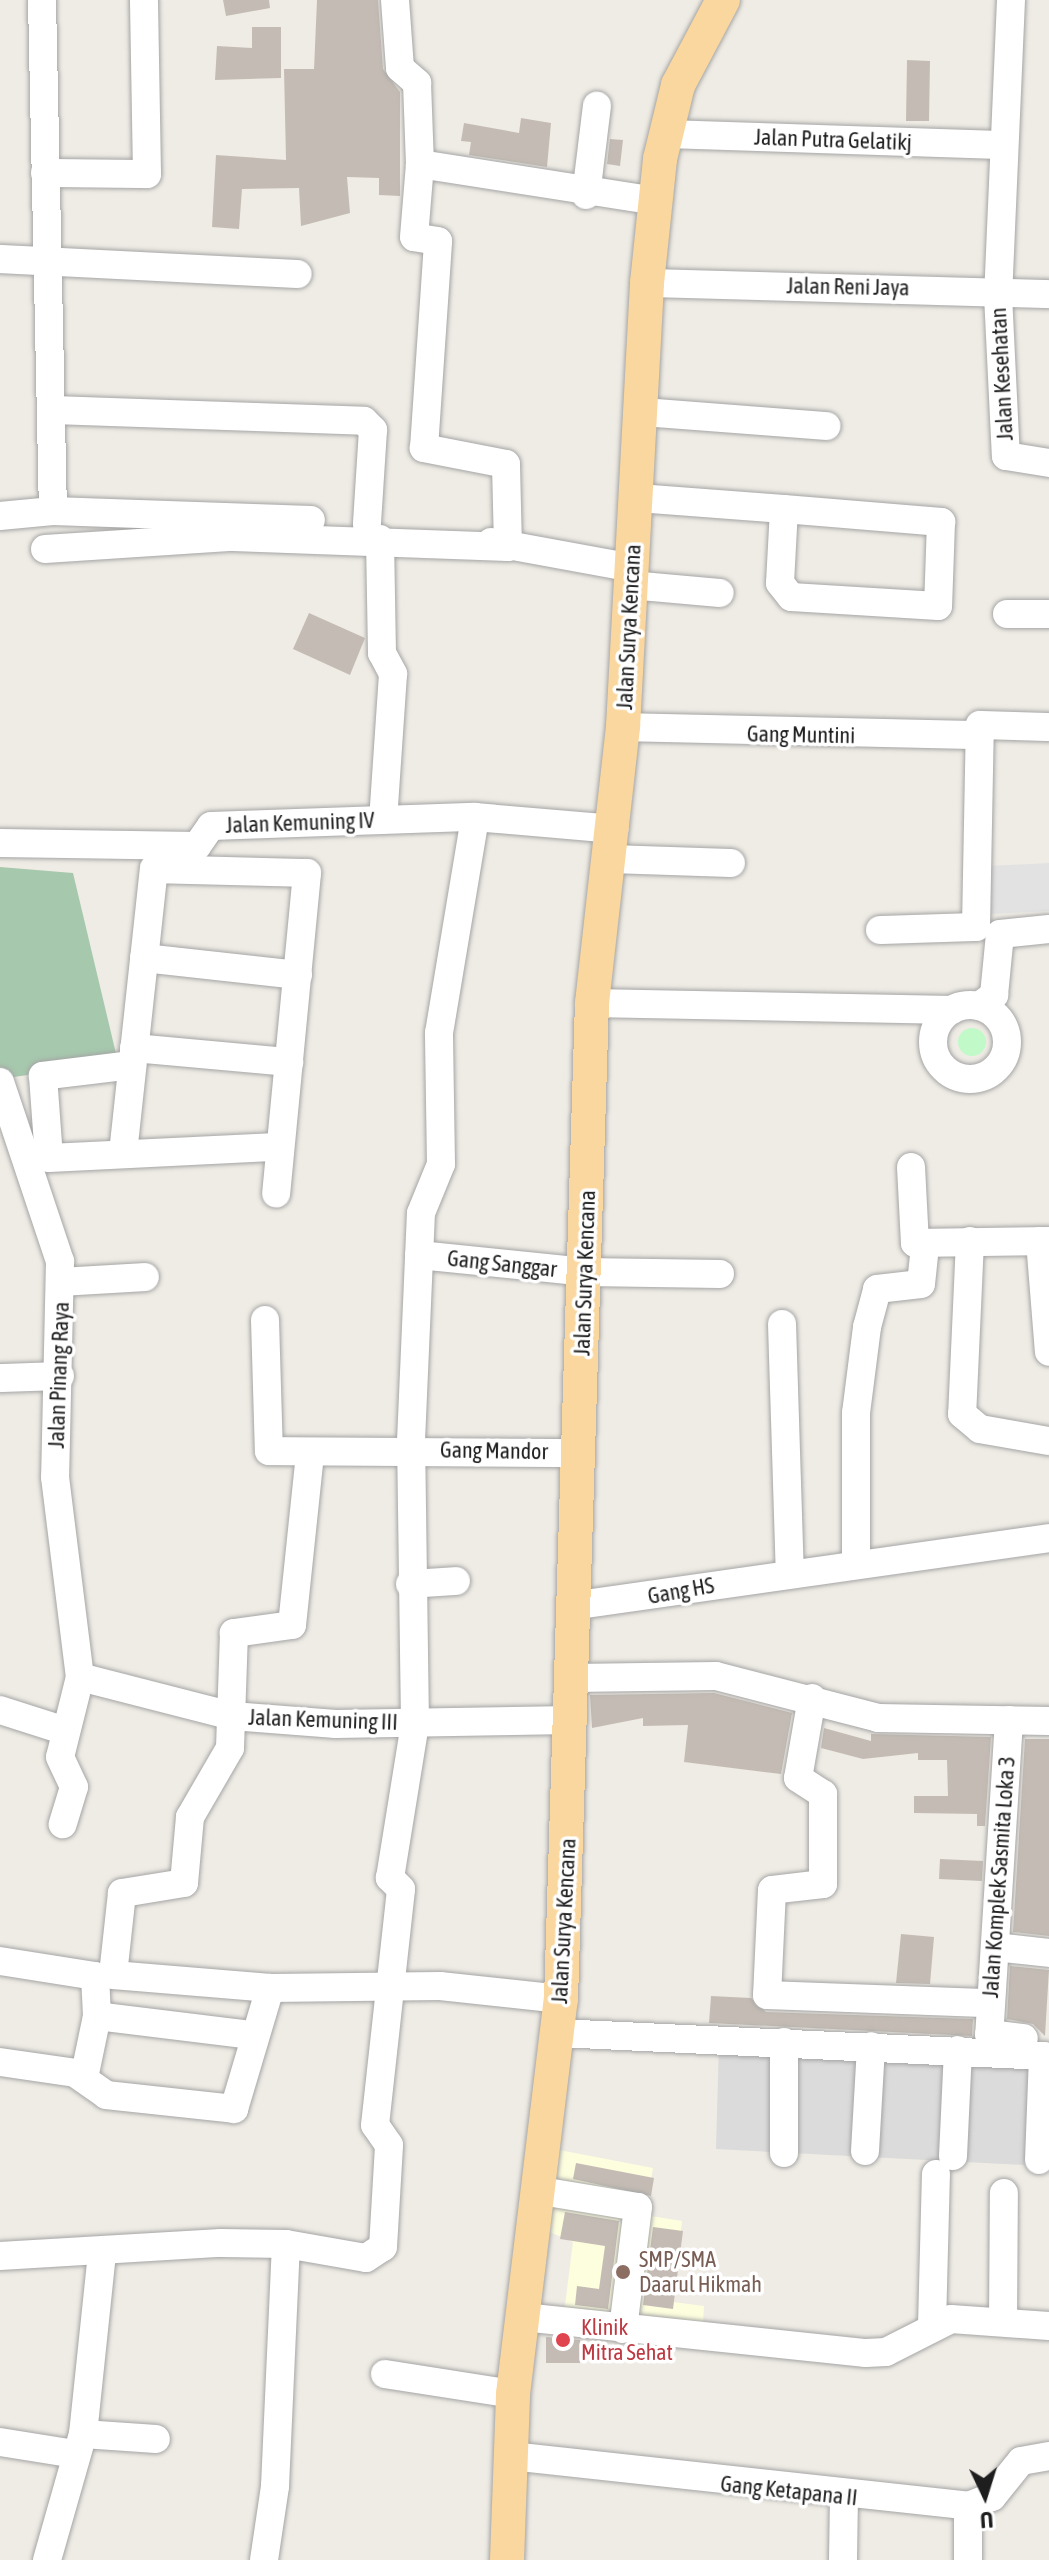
<!DOCTYPE html>
<html>
<head>
<meta charset="utf-8">
<style>
  body { margin:0 }
  #map { position:relative; width:1049px; height:2560px; overflow:hidden; background:#efece5; font-family:"Asap Condensed",sans-serif }
  div>[style] { position:absolute }
  [style*='--x'] { left:calc(var(--x)*1px); top:calc(var(--y)*1px); width:calc(var(--w)*1px); rotate:calc(var(--a)*1deg) }
  .residential>* { inset:0; background:#dcdbdb }
  .education>* { inset:0; background:#fdfede }
  .cemetery>* { inset:0; background:#a6c8ad }
  .park>* { inset:0; background:#c2f9c9 }
  .round { border-radius:50% }
  .parking>* { inset:0; background:#e2e2e2 }
  .building>* { inset:0; background:#c4bcb4 }
  .roads { filter:drop-shadow(0 0 2px #a5a5a5) drop-shadow(0 0 2px #a5a5a5) }
  .minor>* { height:28px; margin:-14px; padding:0 14px; transform-origin:14px; border-radius:14px; background:#fff }
  .minor>.ring { margin:-14px; padding:0; box-sizing:content-box; background:none; border:28px solid #fff; border-radius:50% }
  .major>* { height:34px; margin:-17px; padding:0 17px; transform-origin:17px; border-radius:17px; background:#fad79e }
  .dots>* { width:22px; height:22px; translate:-50% -50%; box-sizing:border-box; border:4px solid #fff; border-radius:50% }
  span { translate:-50% -50%; white-space:nowrap; text-align:center; line-height:1.15; -webkit-text-stroke:7px #fff; paint-order:stroke }
  .street-label { font-size:22px; color:#1e1e1e }
  .education-label { font-size:22px; color:#785e54 }
  .left { translate:0 -50%; text-align:left }
  .health-label { font-size:22px; color:#be3a42 }
  .north { position:absolute; left:945px; top:2456px; width:80px; height:80px; -webkit-text-stroke:6px #fff; paint-order:stroke; rotate:176deg; font-size:22px; font-weight:700; line-height:32px; text-align:center; color:#1e1e1e }
  .north::after { content:''; display:block; margin:auto; width:28px; height:36px; background:#1e1e1e; clip-path:polygon(50% 0,100% 100%,50% 72%,0 100%) }
</style>
</head>
<body>
<div id="map">
  <div class="residential">
    <div style="clip-path:polygon(719px 2043px,1049px 2050px,1044px 2166px,716px 2149px)"></div>
  </div>
  <div class="education">
    <div style="clip-path:polygon(549px 2148px,653px 2168px,645px 2215px,682px 2221px,673px 2302px,704px 2306px,702px 2338px,563px 2321px,573px 2242px,538px 2227px)"></div>
  </div>
  <div class="cemetery">
    <div style="clip-path:polygon(0 867px,73px 873px,118px 1062px,0 1079px)"></div>
  </div>
  <div class="park">
    <div class="round" style="left:958px;top:1028px;width:28px;height:28px"></div>
  </div>
  <div class="parking">
    <div style="clip-path:polygon(1049px 863px,1049px 911px,991px 914px,989px 866px)"></div>
  </div>
  <div class="building">
    <div style="clip-path:polygon(223px 0,269px 0,270px 8px,226px 16px)"></div>
    <div style="clip-path:polygon(317px 0,378px 0,383px 69px,400px 92px,400px 196px,379px 195px,379px 178px,347px 177px,350px 213px,301px 226px,299px 188px,242px 189px,239px 229px,212px 227px,216px 155px,286px 160px,284px 69px,314px 69px)"></div>
    <div style="clip-path:polygon(252px 27px,281px 27px,281px 78px,215px 80px,217px 46px,252px 48px)"></div>
    <div style="clip-path:polygon(907px 60px,930px 61px,929px 121px,906px 121px)"></div>
    <div style="clip-path:polygon(521px 118px,551px 123px,547px 167px,469px 155px,471px 142px,461px 141px,464px 123px,519px 133px)"></div>
    <div style="clip-path:polygon(610px 139px,623px 140px,620px 166px,607px 164px)"></div>
    <div style="clip-path:polygon(309px 613px,365px 638px,350px 675px,293px 649px)"></div>
    <div style="clip-path:polygon(714px 1693px,792px 1713px,781px 1774px,684px 1762px,688px 1725px,643px 1726px,643px 1718px,592px 1728px,590px 1695px)"></div>
    <div style="clip-path:polygon(824px 1728px,871px 1741px,871px 1734px,991px 1737px,985px 1826px,977px 1826px,977px 1814px,914px 1813px,914px 1796px,948px 1796px,947px 1760px,918px 1760px,918px 1753px,863px 1759px,821px 1748px)"></div>
    <div style="clip-path:polygon(1025px 1739px,1049px 1739px,1049px 1936px,1013px 1932px)"></div>
    <div style="clip-path:polygon(940px 1859px,983px 1861px,982px 1881px,939px 1879px)"></div>
    <div style="clip-path:polygon(901px 1934px,934px 1937px,930px 1984px,896px 1983px)"></div>
    <div style="clip-path:polygon(1010px 1966px,1049px 1970px,1045px 2036px,1033px 2024px,1007px 2019px)"></div>
    <div style="clip-path:polygon(711px 1996px,751px 1998px,766px 2012px,973px 2019px,972px 2036px,709px 2023px)"></div>
    <div style="clip-path:polygon(576px 2163px,654px 2178px,651px 2196px,573px 2179px)"></div>
    <div style="clip-path:polygon(565px 2212px,619px 2221px,608px 2309px,575px 2305px,577px 2286px,599px 2289px,605px 2246px,560px 2239px)"></div>
    <div style="clip-path:polygon(653px 2227px,683px 2231px,673px 2309px,643px 2305px)"></div>
    <div style="clip-path:polygon(546px 2337px,580px 2340px,580px 2363px,546px 2363px)"></div>
  </div>
  <div class="roads">
    <div class="minor">
      <div style="--x:42;--y:0;--w:511;--a:88.77"></div>
      <div style="--x:395;--y:0;--w:68;--a:85.8"></div>
      <div style="--x:400;--y:68;--w:23;--a:41"></div>
      <div style="--x:417;--y:83;--w:81;--a:87.9"></div>
      <div style="--x:420;--y:164;--w:238;--a:8.9"></div>
      <div style="--x:1011;--y:0;--w:295;--a:92.5"></div>
      <div style="--x:998;--y:295;--w:161;--a:87.2"></div>
      <div style="--x:1006;--y:456;--w:44;--a:9.2"></div>
      <div style="--x:666;--y:134;--w:335;--a:1.9"></div>
      <div style="--x:45;--y:173;--w:102;--a:0.6"></div>
      <div style="--x:147;--y:174;--w:174;--a:-91"></div>
      <div style="--x:586;--y:195;--w:90;--a:-83"></div>
      <div style="--x:0;--y:259;--w:298;--a:2.9"></div>
      <div style="--x:647;--y:283;--w:402;--a:1.6"></div>
      <div style="--x:53;--y:410;--w:311;--a:2"></div>
      <div style="--x:364;--y:421;--w:13;--a:45"></div>
      <div style="--x:373;--y:430;--w:94;--a:93.7"></div>
      <div style="--x:644;--y:412;--w:183;--a:4.4"></div>
      <div style="--x:638;--y:498;--w:146;--a:4.3"></div>
      <div style="--x:784;--y:509;--w:158;--a:4.7"></div>
      <div style="--x:941;--y:522;--w:84;--a:92"></div>
      <div style="--x:938;--y:606;--w:147;--a:-176.5"></div>
      <div style="--x:791;--y:597;--w:18;--a:-128"></div>
      <div style="--x:780;--y:583;--w:74;--a:-86.9"></div>
      <div style="--x:0;--y:516;--w:53;--a:-5.4"></div>
      <div style="--x:53;--y:511;--w:258;--a:2"></div>
      <div style="--x:380;--y:539;--w:114;--a:89"></div>
      <div style="--x:382;--y:653;--w:24;--a:62"></div>
      <div style="--x:393;--y:674;--w:146;--a:93.9"></div>
      <div style="--x:491;--y:542;--w:143;--a:10.4"></div>
      <div style="--x:45;--y:549;--w:188;--a:-3.7"></div>
      <div style="--x:233;--y:537;--w:275;--a:2.1"></div>
      <div style="--x:508;--y:547;--w:83;--a:-91.4"></div>
      <div style="--x:506;--y:464;--w:84;--a:-169"></div>
      <div style="--x:424;--y:448;--w:207;--a:-86.1"></div>
      <div style="--x:438;--y:241;--w:24;--a:-171"></div>
      <div style="--x:414;--y:237;--w:73;--a:-85.3"></div>
      <div style="--x:630;--y:585;--w:90;--a:5.1"></div>
      <div style="--x:1007;--y:614;--w:42;--a:0"></div>
      <div style="--x:623;--y:727;--w:357;--a:1.3"></div>
      <div style="--x:0;--y:843;--w:197;--a:0.9"></div>
      <div style="--x:197;--y:846;--w:24;--a:-55"></div>
      <div style="--x:211;--y:826;--w:264;--a:-2"></div>
      <div style="--x:475;--y:817;--w:140;--a:4.9"></div>
      <div style="--x:610;--y:859;--w:121;--a:1.9"></div>
      <div style="--x:880;--y:930;--w:96;--a:-1.8"></div>
      <div style="--x:976;--y:927;--w:202;--a:-88.9"></div>
      <div style="--x:980;--y:725;--w:69;--a:1.7"></div>
      <div style="--x:144;--y:958;--w:155;--a:6.3"></div>
      <div style="--x:592;--y:1003;--w:360;--a:1.1"></div>
      <div class="ring" style="left:933px;top:1005px;width:46px;height:46px"></div>
      <div style="--x:979;--y:1006;--w:19;--a:-36"></div>
      <div style="--x:994;--y:995;--w:61;--a:-84.4"></div>
      <div style="--x:1000;--y:934;--w:49;--a:-5.8"></div>
      <div style="--x:134;--y:1048;--w:156;--a:5.2"></div>
      <div style="--x:132;--y:1065;--w:90;--a:173"></div>
      <div style="--x:43;--y:1076;--w:82;--a:85.8"></div>
      <div style="--x:49;--y:1158;--w:228;--a:-2.8"></div>
      <div style="--x:0;--y:1082;--w:189;--a:71.5"></div>
      <div style="--x:60;--y:1261;--w:216;--a:91.3"></div>
      <div style="--x:55;--y:1477;--w:202;--a:82.9"></div>
      <div style="--x:80;--y:1677;--w:82;--a:104"></div>
      <div style="--x:60;--y:1757;--w:33;--a:65"></div>
      <div style="--x:74;--y:1787;--w:39;--a:107"></div>
      <div style="--x:123;--y:1153;--w:286;--a:-83.8"></div>
      <div style="--x:154;--y:869;--w:153;--a:1.5"></div>
      <div style="--x:307;--y:873;--w:322;--a:95.5"></div>
      <div style="--x:911;--y:1167;--w:76;--a:87"></div>
      <div style="--x:915;--y:1243;--w:134;--a:-0.9"></div>
      <div style="--x:970;--y:1241;--w:173;--a:92.6"></div>
      <div style="--x:962;--y:1414;--w:23;--a:40"></div>
      <div style="--x:980;--y:1429;--w:70;--a:9.9"></div>
      <div style="--x:1040;--y:1241;--w:111;--a:85.4"></div>
      <div style="--x:419;--y:1255;--w:167;--a:5.8"></div>
      <div style="--x:585;--y:1272;--w:135;--a:0.8"></div>
      <div style="--x:61;--y:1282;--w:84;--a:-3.4"></div>
      <div style="--x:265;--y:1320;--w:131;--a:88.3"></div>
      <div style="--x:269;--y:1451;--w:308;--a:0.4"></div>
      <div style="--x:782;--y:1324;--w:248;--a:88.2"></div>
      <div style="--x:0;--y:1378;--w:60;--a:-1.9"></div>
      <div style="--x:310;--y:1454;--w:172;--a:96"></div>
      <div style="--x:292;--y:1625;--w:59;--a:172.1"></div>
      <div style="--x:234;--y:1633;--w:115;--a:92"></div>
      <div style="--x:230;--y:1748;--w:80;--a:120.1"></div>
      <div style="--x:190;--y:1817;--w:66;--a:95.2"></div>
      <div style="--x:184;--y:1883;--w:63;--a:170.8"></div>
      <div style="--x:122;--y:1893;--w:82;--a:96.3"></div>
      <div style="--x:113;--y:1975;--w:158;--a:4.7"></div>
      <div style="--x:270;--y:1988;--w:170;--a:-0.7"></div>
      <div style="--x:440;--y:1986;--w:122;--a:6.1"></div>
      <div style="--x:856;--y:1564;--w:151;--a:-90"></div>
      <div style="--x:856;--y:1413;--w:87;--a:-82.7"></div>
      <div style="--x:867;--y:1327;--w:39;--a:-75"></div>
      <div style="--x:877;--y:1289;--w:44;--a:-6.5"></div>
      <div style="--x:921;--y:1284;--w:39;--a:-84"></div>
      <div style="--x:410;--y:1584;--w:46;--a:-3.7"></div>
      <div style="--x:572;--y:1606;--w:482;--a:-8.1"></div>
      <div style="--x:80;--y:1677;--w:157;--a:14.4"></div>
      <div style="--x:232;--y:1716;--w:104;--a:4.4"></div>
      <div style="--x:336;--y:1724;--w:235;--a:-1"></div>
      <div style="--x:572;--y:1678;--w:144;--a:-0.8"></div>
      <div style="--x:716;--y:1676;--w:167;--a:14.5"></div>
      <div style="--x:878;--y:1718;--w:171;--a:1"></div>
      <div style="--x:812;--y:1698;--w:81;--a:99.9"></div>
      <div style="--x:798;--y:1778;--w:30;--a:33"></div>
      <div style="--x:823;--y:1794;--w:90;--a:90"></div>
      <div style="--x:823;--y:1884;--w:51;--a:173.3"></div>
      <div style="--x:772;--y:1890;--w:105;--a:92.7"></div>
      <div style="--x:767;--y:1995;--w:223;--a:2.1"></div>
      <div style="--x:0;--y:1710;--w:69;--a:17.7"></div>
      <div style="--x:1009;--y:1720;--w:315;--a:93.6"></div>
      <div style="--x:989;--y:2034;--w:35;--a:7"></div>
      <div style="--x:995;--y:1947;--w:54;--a:6.3"></div>
      <div style="--x:0;--y:1961;--w:96;--a:9"></div>
      <div style="--x:95;--y:1976;--w:40;--a:87.1"></div>
      <div style="--x:97;--y:2016;--w:63;--a:101.8"></div>
      <div style="--x:97;--y:2016;--w:155;--a:7"></div>
      <div style="--x:558;--y:2033;--w:486;--a:2.7"></div>
      <div style="--x:1043;--y:2056;--w:104;--a:92.2"></div>
      <div style="--x:0;--y:2062;--w:76;--a:8.3"></div>
      <div style="--x:75;--y:2073;--w:38;--a:35"></div>
      <div style="--x:106;--y:2095;--w:129;--a:6.2"></div>
      <div style="--x:234;--y:2109;--w:126;--a:-73.4"></div>
      <div style="--x:865;--y:2151;--w:105;--a:-86.7"></div>
      <div style="--x:784;--y:2153;--w:111;--a:-90"></div>
      <div style="--x:953;--y:2156;--w:106;--a:-87.3"></div>
      <div style="--x:541;--y:2191;--w:98;--a:9.4"></div>
      <div style="--x:638;--y:2207;--w:123;--a:97"></div>
      <div style="--x:0;--y:2256;--w:221;--a:-3.4"></div>
      <div style="--x:221;--y:2243;--w:65;--a:0.9"></div>
      <div style="--x:286;--y:2244;--w:81;--a:9.9"></div>
      <div style="--x:366;--y:2258;--w:20;--a:-33"></div>
      <div style="--x:383;--y:2247;--w:102;--a:-86.6"></div>
      <div style="--x:389;--y:2145;--w:24;--a:-125"></div>
      <div style="--x:375;--y:2125;--w:237;--a:-83.7"></div>
      <div style="--x:401;--y:1889;--w:16;--a:-135"></div>
      <div style="--x:390;--y:1878;--w:157;--a:-80.8"></div>
      <div style="--x:415;--y:1723;--w:282;--a:-90.8"></div>
      <div style="--x:411;--y:1441;--w:228;--a:-87.5"></div>
      <div style="--x:421;--y:1213;--w:53;--a:-67.8"></div>
      <div style="--x:441;--y:1164;--w:131;--a:-90.9"></div>
      <div style="--x:439;--y:1033;--w:219;--a:-80.5"></div>
      <div style="--x:523;--y:2317;--w:345;--a:6"></div>
      <div style="--x:866;--y:2353;--w:20;--a:-3"></div>
      <div style="--x:886;--y:2352;--w:73;--a:-26.9"></div>
      <div style="--x:951;--y:2319;--w:98;--a:4.1"></div>
      <div style="--x:1003;--y:2322;--w:129;--a:-89.6"></div>
      <div style="--x:932;--y:2325;--w:151;--a:-88.5"></div>
      <div style="--x:385;--y:2374;--w:130;--a:8.9"></div>
      <div style="--x:83;--y:2434;--w:73;--a:3.9"></div>
      <div style="--x:0;--y:2442;--w:76;--a:9.1"></div>
      <div style="--x:511;--y:2456;--w:460;--a:6.2"></div>
      <div style="--x:968;--y:2506;--w:26;--a:-21"></div>
      <div style="--x:992;--y:2497;--w:46;--a:-51.1"></div>
      <div style="--x:1021;--y:2461;--w:28;--a:-10"></div>
      <div style="--x:47;--y:2560;--w:131;--a:-74.1"></div>
      <div style="--x:83;--y:2434;--w:183;--a:-84"></div>
      <div style="--x:264;--y:2560;--w:75;--a:-81.5"></div>
      <div style="--x:275;--y:2486;--w:242;--a:-87.4"></div>
      <div style="--x:843;--y:2560;--w:63;--a:-89.1"></div>
      <div style="--x:968;--y:2560;--w:54;--a:-90"></div>
    </div>
    <div class="major">
      <div style="--x:507;--y:2560;--w:166;--a:-87.9"></div>
      <div style="--x:513;--y:2394;--w:398;--a:-83.1"></div>
      <div style="--x:561;--y:1999;--w:996;--a:-88.22"></div>
      <div style="--x:592;--y:1003;--w:278;--a:-83.6"></div>
      <div style="--x:623;--y:727;--w:445;--a:-86.9"></div>
      <div style="--x:647;--y:283;--w:125;--a:-84"></div>
      <div style="--x:660;--y:159;--w:76;--a:-76.3"></div>
      <div style="--x:678;--y:85;--w:96;--a:-62.1"></div>
    </div>
  </div>
  <div class="dots">
    <div style="left:623px;top:2272px;background:#8d6e63"></div>
    <div style="left:563px;top:2340px;background:#e0444e"></div>
  </div>
  <div class="street-label">
    <span style="left:833px;top:140px;rotate:2deg">Jalan Putra Gelatikj</span>
    <span style="left:848px;top:287px;rotate:1deg">Jalan Reni Jaya</span>
    <span style="left:1002px;top:374px;rotate:-93deg">Jalan Kesehatan</span>
    <span style="left:629px;top:627px;rotate:-87deg">Jalan Surya Kencana</span>
    <span style="left:801px;top:735px;rotate:1deg">Gang Muntini</span>
    <span style="left:300px;top:823px;rotate:-2deg">Jalan Kemuning IV</span>
    <span style="left:502px;top:1264px;rotate:6deg">Gang Sanggar</span>
    <span style="left:585px;top:1273px;rotate:-88deg">Jalan Surya Kencana</span>
    <span style="left:59px;top:1375px;rotate:-88deg">Jalan Pinang Raya</span>
    <span style="left:494px;top:1451px;rotate:1deg">Gang Mandor</span>
    <span style="left:681px;top:1591px;rotate:-10deg">Gang HS</span>
    <span style="left:323px;top:1720px;rotate:2deg">Jalan Kemuning III</span>
    <span style="left:999px;top:1877px;rotate:-86deg">Jalan Komplek Sasmita Loka 3</span>
    <span style="left:564px;top:1921px;rotate:-87deg">Jalan Surya Kencana</span>
    <span style="left:789px;top:2491px;rotate:6deg">Gang Ketapana II</span>
  </div>
  <div class="education-label">
    <span class="left" style="left:639px;top:2272px">SMP/SMA<br>Daarul Hikmah</span>
  </div>
  <div class="health-label">
    <span class="left" style="left:581px;top:2340px">Klinik<br>Mitra Sehat</span>
  </div>
  <div class="north">U</div>
</div>
</body>
</html>
